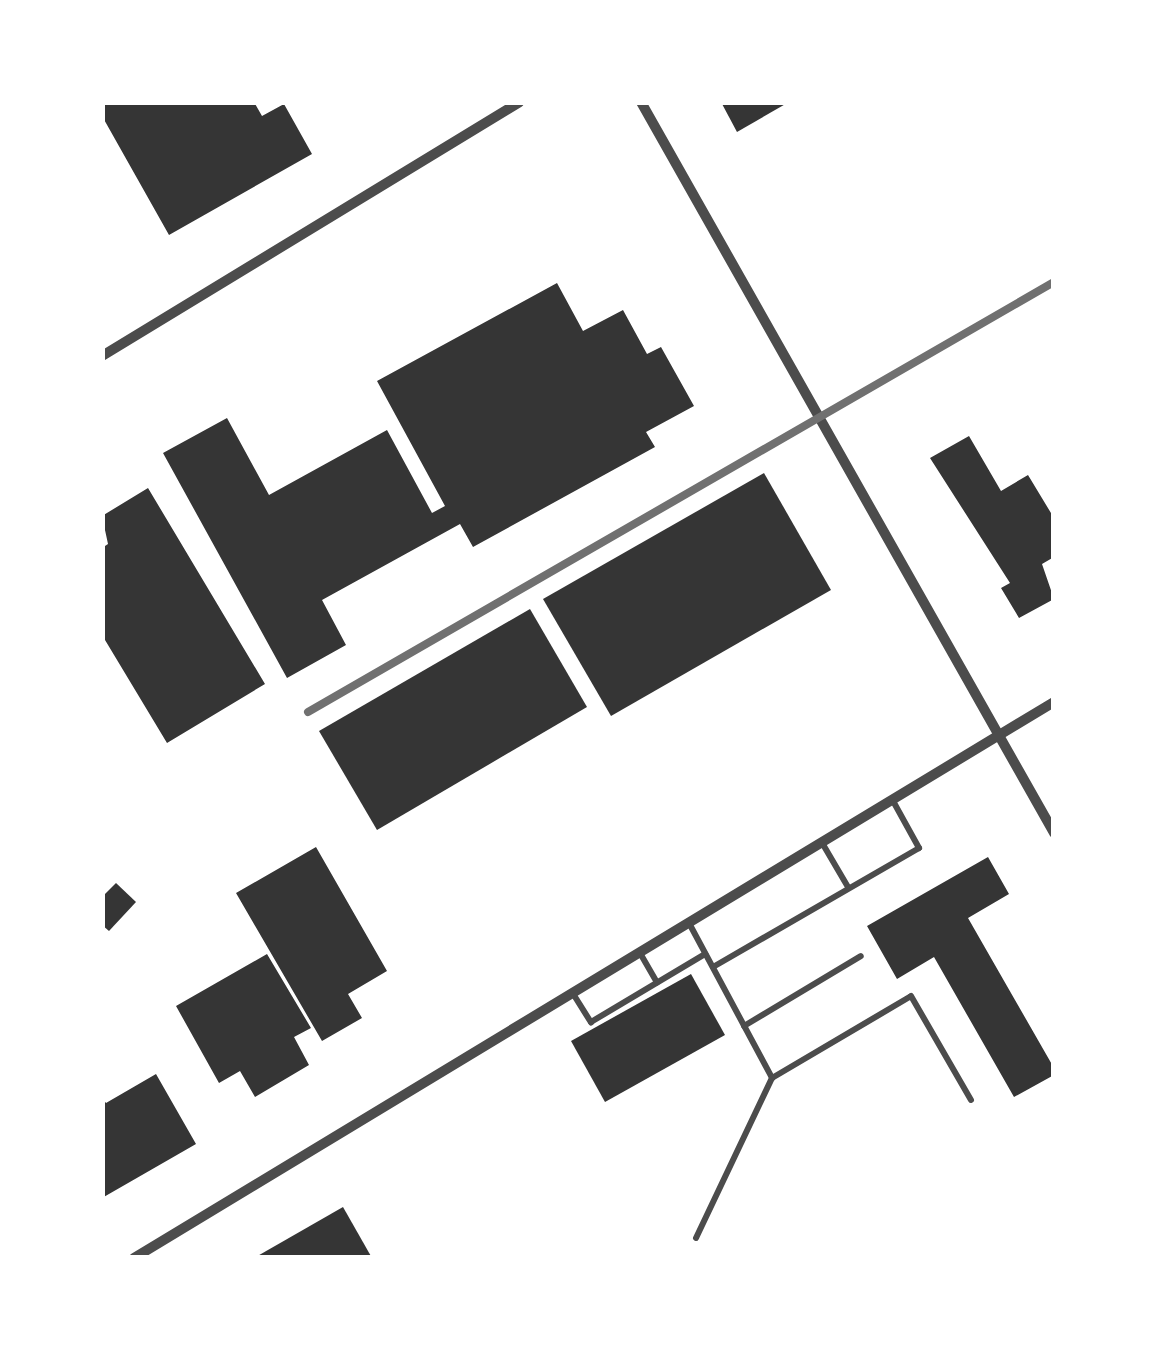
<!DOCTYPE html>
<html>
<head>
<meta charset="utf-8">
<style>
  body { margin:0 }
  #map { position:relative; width:1156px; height:1360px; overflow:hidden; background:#fff; font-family:Inter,sans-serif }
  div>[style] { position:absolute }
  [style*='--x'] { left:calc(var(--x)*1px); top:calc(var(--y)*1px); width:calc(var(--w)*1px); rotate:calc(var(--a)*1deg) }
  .building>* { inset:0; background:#353535 }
  .service>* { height:6px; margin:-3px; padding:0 3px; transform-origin:3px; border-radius:3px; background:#4c4c4c }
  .minor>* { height:10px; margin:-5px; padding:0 5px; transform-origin:5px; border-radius:5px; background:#4c4c4c }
  .rail>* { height:8px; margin:-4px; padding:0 4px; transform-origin:4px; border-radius:4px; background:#707070 }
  span { translate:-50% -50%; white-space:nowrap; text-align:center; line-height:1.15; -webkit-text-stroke:9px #fff; paint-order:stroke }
  .frame { position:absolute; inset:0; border:105px solid #fff; pointer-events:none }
</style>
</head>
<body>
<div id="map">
  <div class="building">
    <div style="clip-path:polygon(102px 102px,254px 102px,262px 116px,284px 104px,312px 154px,169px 235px,102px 116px)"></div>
    <div style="clip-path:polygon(721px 102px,789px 102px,737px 132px)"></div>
    <div style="clip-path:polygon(557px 283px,583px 331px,623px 310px,647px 354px,661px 347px,694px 406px,646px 432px,655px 447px,473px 547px,460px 524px,322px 600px,346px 645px,287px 678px,163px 453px,227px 418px,269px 495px,387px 430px,432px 513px,445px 506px,377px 381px)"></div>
    <div style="clip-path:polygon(969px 436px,1001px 491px,1028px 475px,1054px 518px,1054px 557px,1042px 564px,1054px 599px,1019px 618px,1001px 588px,1010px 583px,930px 458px)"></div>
    <div style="clip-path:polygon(764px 473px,831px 590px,611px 716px,543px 599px)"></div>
    <div style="clip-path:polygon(148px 488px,265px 684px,167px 743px,102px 635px,102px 548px,108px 544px,102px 516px)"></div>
    <div style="clip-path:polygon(530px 609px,587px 707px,377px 830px,319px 731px)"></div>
    <div style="clip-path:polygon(316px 847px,387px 971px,348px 994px,362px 1018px,322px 1041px,236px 893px)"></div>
    <div style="clip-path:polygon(988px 857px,1009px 894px,968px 918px,1054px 1068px,1054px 1075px,1014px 1097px,934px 957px,897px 979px,867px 926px)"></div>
    <div style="clip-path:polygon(116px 883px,136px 902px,109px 931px,102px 925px,102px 897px)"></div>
    <div style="clip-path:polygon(267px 954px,311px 1028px,294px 1037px,309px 1065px,255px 1097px,240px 1071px,219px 1083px,176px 1006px)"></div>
    <div style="clip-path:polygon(691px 974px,725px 1035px,605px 1102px,571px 1041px)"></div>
    <div style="clip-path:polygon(156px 1074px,196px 1144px,102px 1198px,102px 1098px,106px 1103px)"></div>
    <div style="clip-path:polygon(343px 1207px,372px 1258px,254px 1258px)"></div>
  </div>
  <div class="service">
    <div style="--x:821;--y:841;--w:53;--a:59.6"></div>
    <div style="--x:689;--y:923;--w:176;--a:61.8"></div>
    <div style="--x:772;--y:1078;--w:161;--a:-30.5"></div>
    <div style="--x:911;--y:996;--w:120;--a:60"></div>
    <div style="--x:640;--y:953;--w:34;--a:60"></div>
    <div style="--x:713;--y:967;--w:238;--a:-30"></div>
    <div style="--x:919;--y:848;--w:56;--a:-118.9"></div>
    <div style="--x:572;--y:992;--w:36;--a:58"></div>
    <div style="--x:591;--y:1022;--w:133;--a:-30.8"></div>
    <div style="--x:744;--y:1026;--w:136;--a:-30.9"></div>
    <div style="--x:696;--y:1238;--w:177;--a:-64.6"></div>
  </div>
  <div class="minor">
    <div style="--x:641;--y:102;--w:840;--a:60.53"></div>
    <div style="--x:102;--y:356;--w:488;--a:-31.3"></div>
    <div style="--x:134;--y:1258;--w:1075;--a:-31.15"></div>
  </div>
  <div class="rail">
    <div style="--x:308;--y:712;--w:861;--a:-29.96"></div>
  </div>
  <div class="frame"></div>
</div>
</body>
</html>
